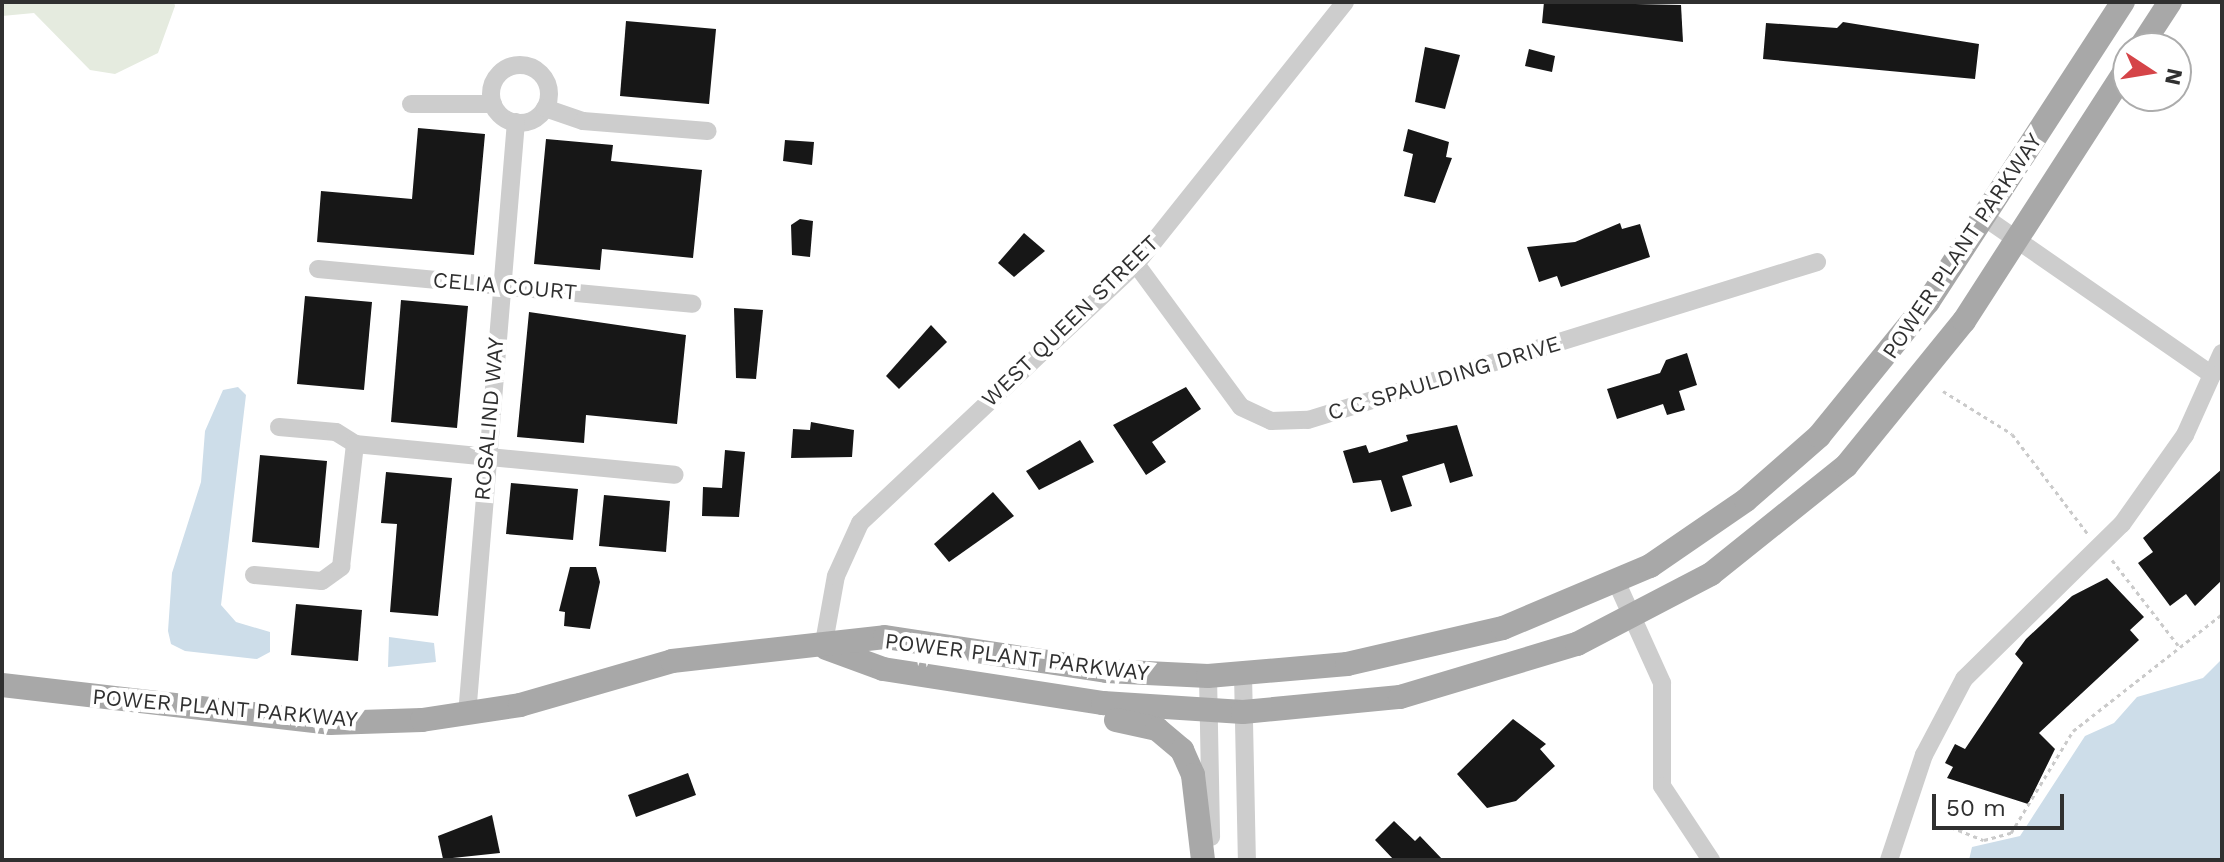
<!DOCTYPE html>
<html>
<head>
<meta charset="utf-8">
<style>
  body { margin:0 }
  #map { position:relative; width:2224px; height:862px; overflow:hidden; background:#fff; font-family:"Work Sans",sans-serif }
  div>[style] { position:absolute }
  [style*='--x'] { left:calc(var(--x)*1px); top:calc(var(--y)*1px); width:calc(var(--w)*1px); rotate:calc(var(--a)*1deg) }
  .green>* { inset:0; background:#e5ebdf }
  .water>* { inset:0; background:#cddde9 }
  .building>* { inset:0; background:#171717 }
  .path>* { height:3px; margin-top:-1.5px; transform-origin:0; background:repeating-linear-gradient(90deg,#cacaca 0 4px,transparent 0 8px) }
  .minor>* { height:18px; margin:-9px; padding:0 9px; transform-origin:9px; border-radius:9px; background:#cdcdcd }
  .minor>.ring { margin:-9px; padding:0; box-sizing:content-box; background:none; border:18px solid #cdcdcd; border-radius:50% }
  .major>* { height:24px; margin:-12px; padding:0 12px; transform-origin:12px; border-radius:12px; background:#a8a8a8 }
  span { translate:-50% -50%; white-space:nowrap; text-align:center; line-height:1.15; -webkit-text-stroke:8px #fff; paint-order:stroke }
  .street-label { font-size:22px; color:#303030 }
  .frame { position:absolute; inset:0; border:4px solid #303030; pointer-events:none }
  .north { position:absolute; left:2112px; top:32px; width:80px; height:80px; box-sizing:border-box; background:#fff; border:2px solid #acacac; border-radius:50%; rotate:102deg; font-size:22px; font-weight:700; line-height:32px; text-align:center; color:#303030 }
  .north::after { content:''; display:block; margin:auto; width:28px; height:36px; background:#d54448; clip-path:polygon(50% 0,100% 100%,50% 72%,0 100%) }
  .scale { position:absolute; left:1932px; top:794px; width:132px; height:36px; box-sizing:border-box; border:4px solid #303030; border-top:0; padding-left:10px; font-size:24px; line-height:28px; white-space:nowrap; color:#303030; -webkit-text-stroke:6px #fff; paint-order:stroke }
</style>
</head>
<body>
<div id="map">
  <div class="green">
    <div style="clip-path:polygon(2px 2px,174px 2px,175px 6px,158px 53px,115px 74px,90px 70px,34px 13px,2px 16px)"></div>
  </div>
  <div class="water">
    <div style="clip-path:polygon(238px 387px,246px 395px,221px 605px,236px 622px,270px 632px,270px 652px,257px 659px,185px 651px,171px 644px,168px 631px,172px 573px,201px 482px,205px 431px,223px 390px)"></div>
    <div style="clip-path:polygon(389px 637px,434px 643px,436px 662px,388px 667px)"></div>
    <div style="clip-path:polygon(2222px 659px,2222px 860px,1969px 860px,1972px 847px,2020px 836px,2085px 736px,2114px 723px,2137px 697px,2203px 678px)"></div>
  </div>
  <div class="building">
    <div style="clip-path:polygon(1544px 2px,1681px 5px,1683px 42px,1542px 23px)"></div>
    <div style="clip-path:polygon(626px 21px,716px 29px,709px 104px,620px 96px)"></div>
    <div style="clip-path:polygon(1843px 22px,1979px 44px,1975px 79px,1763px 59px,1766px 23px,1837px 28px)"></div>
    <div style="clip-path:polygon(1425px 47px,1460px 55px,1445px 109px,1415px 102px)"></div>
    <div style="clip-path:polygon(1529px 49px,1555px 56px,1552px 72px,1525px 66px)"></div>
    <div style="clip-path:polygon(418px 128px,485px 134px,474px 255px,317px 242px,321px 191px,412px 199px)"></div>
    <div style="clip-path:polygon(1408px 129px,1449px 142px,1446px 157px,1452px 158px,1435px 203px,1404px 196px,1413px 154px,1403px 151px)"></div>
    <div style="clip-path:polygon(546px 139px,613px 145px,611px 161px,702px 170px,693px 258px,602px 249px,600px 270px,534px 264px)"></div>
    <div style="clip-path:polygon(785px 140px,814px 142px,812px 165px,783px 161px)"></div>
    <div style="clip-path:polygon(800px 219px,813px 221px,810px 257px,792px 255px,791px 225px)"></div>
    <div style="clip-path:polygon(1620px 223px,1622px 229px,1640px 224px,1650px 257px,1561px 287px,1557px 276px,1539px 282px,1527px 247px,1575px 242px)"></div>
    <div style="clip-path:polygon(1024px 233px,1045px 251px,1014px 277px,998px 263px)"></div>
    <div style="clip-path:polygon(305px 296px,372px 302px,364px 390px,297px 384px)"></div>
    <div style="clip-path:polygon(401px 300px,468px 306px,457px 428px,391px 422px)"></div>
    <div style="clip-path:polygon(734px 308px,763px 310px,756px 379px,736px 378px)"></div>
    <div style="clip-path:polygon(529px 312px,686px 335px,677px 424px,586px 415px,584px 443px,517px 437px)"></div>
    <div style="clip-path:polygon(931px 325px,947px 342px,899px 389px,886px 376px)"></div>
    <div style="clip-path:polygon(1687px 353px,1697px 385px,1679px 391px,1685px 410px,1667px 415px,1663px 404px,1617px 419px,1607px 389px,1660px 373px,1666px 360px)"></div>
    <div style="clip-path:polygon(1186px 387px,1201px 409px,1152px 442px,1166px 462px,1146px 475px,1113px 425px)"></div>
    <div style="clip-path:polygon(811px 422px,854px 430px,852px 457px,791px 458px,793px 429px,810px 430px)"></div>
    <div style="clip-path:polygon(1457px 425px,1473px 476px,1450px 483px,1444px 463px,1402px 476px,1412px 506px,1391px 512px,1381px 480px,1353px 483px,1343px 451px,1366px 445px,1369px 453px,1408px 441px,1406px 435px)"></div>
    <div style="clip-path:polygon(1080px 440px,1094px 462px,1039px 490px,1026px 471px)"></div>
    <div style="clip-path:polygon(725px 450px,745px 452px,739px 517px,702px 516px,703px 487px,722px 488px)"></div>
    <div style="clip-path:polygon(260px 455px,327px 461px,319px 548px,252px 542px)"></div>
    <div style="clip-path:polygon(2222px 469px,2222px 580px,2195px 606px,2186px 594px,2170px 606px,2138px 563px,2153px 552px,2143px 538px)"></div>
    <div style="clip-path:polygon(386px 472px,452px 478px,438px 616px,390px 612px,397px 524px,381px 523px)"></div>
    <div style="clip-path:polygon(511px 483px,578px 489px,573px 540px,506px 534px)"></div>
    <div style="clip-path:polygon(993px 492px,1014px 516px,949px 562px,934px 544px)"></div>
    <div style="clip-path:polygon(604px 495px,670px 501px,666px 552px,599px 546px)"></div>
    <div style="clip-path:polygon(570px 567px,596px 567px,600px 582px,590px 629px,564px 626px,565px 612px,559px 611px)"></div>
    <div style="clip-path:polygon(2107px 578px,2144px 617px,2130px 630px,2139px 640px,2039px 733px,2055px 749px,2028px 804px,1947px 778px,1953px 767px,1945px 763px,1955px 744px,1965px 749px,2023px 663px,2015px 654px,2026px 639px,2072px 596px)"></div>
    <div style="clip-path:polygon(296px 604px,362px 610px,358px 661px,291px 655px)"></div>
    <div style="clip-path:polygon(1513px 719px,1546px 744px,1540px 749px,1555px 766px,1516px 801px,1487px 808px,1457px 774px)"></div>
    <div style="clip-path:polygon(688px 773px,696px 795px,636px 817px,628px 795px)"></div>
    <div style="clip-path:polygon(492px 815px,500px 853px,443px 859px,438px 836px)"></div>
    <div style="clip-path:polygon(1394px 821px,1415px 841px,1420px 836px,1443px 860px,1394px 860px,1375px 840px)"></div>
  </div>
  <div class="path">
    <div style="--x:1943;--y:391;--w:81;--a:31.9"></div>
    <div style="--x:2012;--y:434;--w:126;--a:52.8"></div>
    <div style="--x:2112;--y:560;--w:108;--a:52.2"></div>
    <div style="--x:1951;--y:827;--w:35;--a:22"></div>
    <div style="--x:1984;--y:840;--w:28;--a:-15"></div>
    <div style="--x:2011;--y:833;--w:119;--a:-58.7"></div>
    <div style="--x:2073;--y:731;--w:189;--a:-38.1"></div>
  </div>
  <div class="minor">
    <div class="ring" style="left:491px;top:65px;width:40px;height:40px"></div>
    <div style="--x:411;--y:104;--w:82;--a:0"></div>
    <div style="--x:545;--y:108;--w:40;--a:18.9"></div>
    <div style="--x:583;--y:121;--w:125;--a:4.6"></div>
    <div style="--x:1984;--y:217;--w:277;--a:34.7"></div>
    <div style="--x:2212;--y:375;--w:24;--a:-66"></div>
    <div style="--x:1136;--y:264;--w:177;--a:53.7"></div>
    <div style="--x:1241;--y:407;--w:33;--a:25"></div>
    <div style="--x:1271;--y:421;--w:37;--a:-2"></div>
    <div style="--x:1308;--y:420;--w:533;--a:-17.24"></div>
    <div style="--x:318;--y:269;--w:376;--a:5.3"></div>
    <div style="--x:279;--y:427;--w:57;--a:5"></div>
    <div style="--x:336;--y:432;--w:22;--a:32"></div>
    <div style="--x:254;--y:575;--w:68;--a:5"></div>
    <div style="--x:322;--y:581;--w:24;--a:-36"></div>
    <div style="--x:341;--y:567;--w:124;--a:-83.5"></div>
    <div style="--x:355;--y:444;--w:321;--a:5.5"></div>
    <div style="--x:1616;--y:581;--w:112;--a:65.7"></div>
    <div style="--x:1662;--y:683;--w:103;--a:90"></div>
    <div style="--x:1662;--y:786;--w:89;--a:56.5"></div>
    <div style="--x:823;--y:648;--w:73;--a:-79.8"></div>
    <div style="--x:836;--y:576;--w:58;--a:-65.6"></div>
    <div style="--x:860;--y:523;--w:378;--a:-43.2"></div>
    <div style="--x:1136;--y:264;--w:335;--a:-51.4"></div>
    <div style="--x:1243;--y:674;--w:186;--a:88.8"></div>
    <div style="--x:1208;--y:676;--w:161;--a:88.9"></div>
    <div style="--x:467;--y:715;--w:595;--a:-85.28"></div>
    <div style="--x:1889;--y:860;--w:111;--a:-71.6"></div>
    <div style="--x:1924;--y:755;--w:86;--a:-62.2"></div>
    <div style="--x:1964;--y:679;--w:221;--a:-44.5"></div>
    <div style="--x:2122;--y:524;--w:109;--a:-54.7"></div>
    <div style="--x:2185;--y:435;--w:66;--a:-65.8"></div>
  </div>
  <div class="major">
    <div style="--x:2140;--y:48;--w:55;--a:-56.9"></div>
    <div style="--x:826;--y:648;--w:61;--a:20.2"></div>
    <div style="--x:883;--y:669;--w:223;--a:8.8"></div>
    <div style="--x:1103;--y:703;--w:140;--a:3.7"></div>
    <div style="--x:1243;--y:712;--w:158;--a:-5.5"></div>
    <div style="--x:1400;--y:697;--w:185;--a:-16.7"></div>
    <div style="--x:1577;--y:644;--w:151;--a:-27.6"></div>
    <div style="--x:1711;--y:574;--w:173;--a:-38.7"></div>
    <div style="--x:1846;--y:466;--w:187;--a:-50.9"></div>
    <div style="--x:1964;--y:321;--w:302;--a:-57.2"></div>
    <div style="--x:2;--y:685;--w:330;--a:6.6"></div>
    <div style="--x:330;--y:723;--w:92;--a:-1.9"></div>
    <div style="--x:422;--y:720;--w:99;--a:-8.7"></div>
    <div style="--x:520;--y:705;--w:158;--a:-16.1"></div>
    <div style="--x:672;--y:661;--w:214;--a:-6.4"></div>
    <div style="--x:885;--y:637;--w:224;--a:8.7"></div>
    <div style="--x:1106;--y:671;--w:102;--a:2.8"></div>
    <div style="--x:1208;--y:676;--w:140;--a:-4.9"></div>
    <div style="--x:1347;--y:664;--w:160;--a:-13"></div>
    <div style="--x:1503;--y:628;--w:160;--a:-22.9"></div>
    <div style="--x:1650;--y:566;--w:116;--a:-34.5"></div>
    <div style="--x:1746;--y:500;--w:97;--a:-41.2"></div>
    <div style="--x:1819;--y:436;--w:173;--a:-50.9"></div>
    <div style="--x:1928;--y:302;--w:358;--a:-57"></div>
    <div style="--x:1116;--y:720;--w:42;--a:12.4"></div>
    <div style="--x:1157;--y:729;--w:33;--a:40"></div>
    <div style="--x:1182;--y:750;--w:27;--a:66"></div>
    <div style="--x:1193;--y:775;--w:86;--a:83.3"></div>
  </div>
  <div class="street-label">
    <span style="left:1962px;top:246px;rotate:-56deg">POWER PLANT PARKWAY</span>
    <span style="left:505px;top:286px;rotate:5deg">CELIA COURT</span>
    <span style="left:1070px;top:321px;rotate:-44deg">WEST QUEEN STREET</span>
    <span style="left:1444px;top:378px;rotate:-17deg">C C SPAULDING DRIVE</span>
    <span style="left:489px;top:419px;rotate:-85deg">ROSALIND WAY</span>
    <span style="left:1017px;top:657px;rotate:7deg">POWER PLANT PARKWAY</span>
    <span style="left:225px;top:708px;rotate:5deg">POWER PLANT PARKWAY</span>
  </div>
  <div class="frame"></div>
  <div class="north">N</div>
  <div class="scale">50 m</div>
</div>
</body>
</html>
